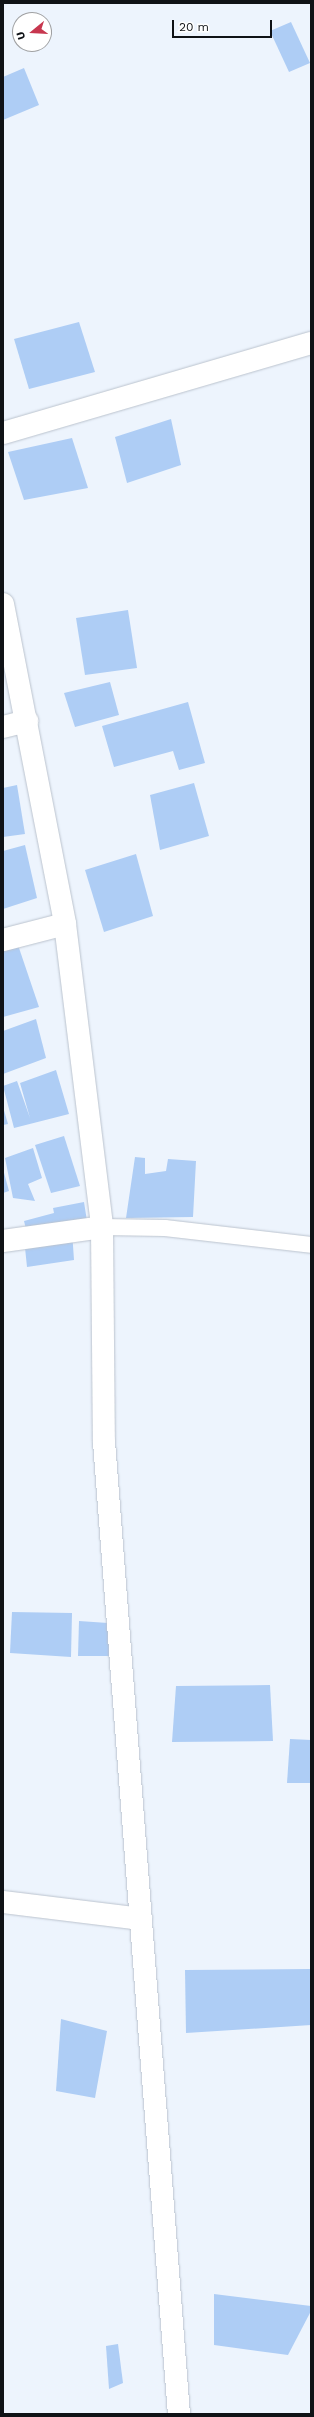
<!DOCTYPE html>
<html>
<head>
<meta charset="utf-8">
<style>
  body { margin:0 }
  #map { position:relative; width:314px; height:2417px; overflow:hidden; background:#edf4fd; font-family:"Work Sans",sans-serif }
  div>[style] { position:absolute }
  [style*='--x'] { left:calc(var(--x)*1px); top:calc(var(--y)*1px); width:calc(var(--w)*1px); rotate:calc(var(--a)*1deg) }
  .building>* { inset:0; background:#aecdf5 }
  .roads { filter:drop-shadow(0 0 1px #bbc3ce) drop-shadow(0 0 1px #bbc3ce) }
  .lane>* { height:16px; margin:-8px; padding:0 8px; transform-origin:8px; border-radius:8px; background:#fff }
  .street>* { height:22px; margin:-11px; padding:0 11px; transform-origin:11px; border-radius:11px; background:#fff }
  .secondary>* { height:22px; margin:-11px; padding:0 11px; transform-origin:11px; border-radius:11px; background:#fff }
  span { translate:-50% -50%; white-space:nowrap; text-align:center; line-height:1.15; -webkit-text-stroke:3.5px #fff; paint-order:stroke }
  .frame { position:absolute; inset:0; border:4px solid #0f1216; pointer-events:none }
  .north { position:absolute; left:12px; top:12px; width:40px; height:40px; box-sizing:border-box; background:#fff; border:1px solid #9fa0a2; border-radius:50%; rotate:252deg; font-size:11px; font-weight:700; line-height:16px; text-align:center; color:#0f1216 }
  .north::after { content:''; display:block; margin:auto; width:14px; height:18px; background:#c7374f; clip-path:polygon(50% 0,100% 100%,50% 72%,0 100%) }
  .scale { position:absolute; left:172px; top:20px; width:100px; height:18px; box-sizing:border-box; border:2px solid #0f1216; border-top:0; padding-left:5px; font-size:12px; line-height:14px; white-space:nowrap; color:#0f1216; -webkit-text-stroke:3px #fff; paint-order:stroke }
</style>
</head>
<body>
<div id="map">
  <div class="building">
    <div style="clip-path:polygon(291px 22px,310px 63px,289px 72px,270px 31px)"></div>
    <div style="clip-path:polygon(24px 68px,39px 105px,3px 120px,3px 77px)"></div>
    <div style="clip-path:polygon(79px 322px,95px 372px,29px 389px,14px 339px)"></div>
    <div style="clip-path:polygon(171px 419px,181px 465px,127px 483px,115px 437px)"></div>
    <div style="clip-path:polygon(72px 438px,88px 488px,24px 500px,8px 452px)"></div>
    <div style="clip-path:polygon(128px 610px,137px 668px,85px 675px,76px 618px)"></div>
    <div style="clip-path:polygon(110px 682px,119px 715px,75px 727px,64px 693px)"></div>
    <div style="clip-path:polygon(188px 702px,205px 763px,179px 770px,173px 751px,114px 767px,102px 726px)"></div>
    <div style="clip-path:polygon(194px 783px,209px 836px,160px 850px,150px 795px)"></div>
    <div style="clip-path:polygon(17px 785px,25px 834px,3px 837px,3px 788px)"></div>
    <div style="clip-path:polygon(25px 845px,37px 898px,3px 909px,3px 851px)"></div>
    <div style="clip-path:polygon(136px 854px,153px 916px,104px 932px,85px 870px)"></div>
    <div style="clip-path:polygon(18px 945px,39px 1007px,3px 1017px,3px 950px)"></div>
    <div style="clip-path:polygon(36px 1019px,46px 1058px,3px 1074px,3px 1031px)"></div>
    <div style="clip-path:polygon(56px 1070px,69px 1114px,14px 1128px,3px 1086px,17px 1081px,30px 1118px,20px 1083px)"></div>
    <div style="clip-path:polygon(3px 1107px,8px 1124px,3px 1125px)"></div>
    <div style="clip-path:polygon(64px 1136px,80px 1186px,51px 1193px,35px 1145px)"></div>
    <div style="clip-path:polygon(33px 1148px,42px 1178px,28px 1184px,35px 1201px,13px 1198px,5px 1158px)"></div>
    <div style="clip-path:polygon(135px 1157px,145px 1158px,145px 1174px,166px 1171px,168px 1159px,196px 1161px,193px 1217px,126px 1218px)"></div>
    <div style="clip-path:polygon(3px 1169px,9px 1191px,3px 1193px)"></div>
    <div style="clip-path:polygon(84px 1202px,87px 1221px,72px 1231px,74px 1260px,27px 1267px,24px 1238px,28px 1237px,24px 1221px,54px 1213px,53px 1208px)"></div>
    <div style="clip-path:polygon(12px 1612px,72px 1613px,71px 1657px,10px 1653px)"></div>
    <div style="clip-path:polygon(79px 1621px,108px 1623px,113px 1656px,78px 1656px)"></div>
    <div style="clip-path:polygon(270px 1685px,273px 1741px,172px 1742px,176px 1686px)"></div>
    <div style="clip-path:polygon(290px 1739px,311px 1740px,311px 1783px,287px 1783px)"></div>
    <div style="clip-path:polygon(311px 1969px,311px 2025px,186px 2033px,185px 1970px)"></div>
    <div style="clip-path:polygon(61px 2019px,107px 2031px,95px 2098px,56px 2091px)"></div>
    <div style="clip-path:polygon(214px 2294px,311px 2306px,311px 2311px,288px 2355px,214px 2345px)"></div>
    <div style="clip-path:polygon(118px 2344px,123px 2383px,109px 2389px,106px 2346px)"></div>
  </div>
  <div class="roads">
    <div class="lane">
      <div style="--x:102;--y:1227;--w:63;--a:0.9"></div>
      <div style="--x:165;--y:1228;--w:147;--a:6.6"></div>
    </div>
    <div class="street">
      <div style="--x:3;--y:433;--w:321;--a:-16.3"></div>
      <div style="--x:3;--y:727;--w:25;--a:-14"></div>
      <div style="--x:3;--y:940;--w:64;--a:-14.5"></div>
      <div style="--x:3;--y:1241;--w:100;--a:-8"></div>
      <div style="--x:3;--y:1902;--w:139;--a:7"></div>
    </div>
    <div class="secondary">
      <div style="--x:3;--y:604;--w:326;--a:79"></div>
      <div style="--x:65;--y:924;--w:305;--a:83"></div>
      <div style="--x:102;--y:1227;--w:215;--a:89.5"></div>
      <div style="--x:104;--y:1442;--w:975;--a:85.59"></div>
    </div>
  </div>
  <div class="frame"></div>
  <div class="north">U</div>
  <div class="scale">20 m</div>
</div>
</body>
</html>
